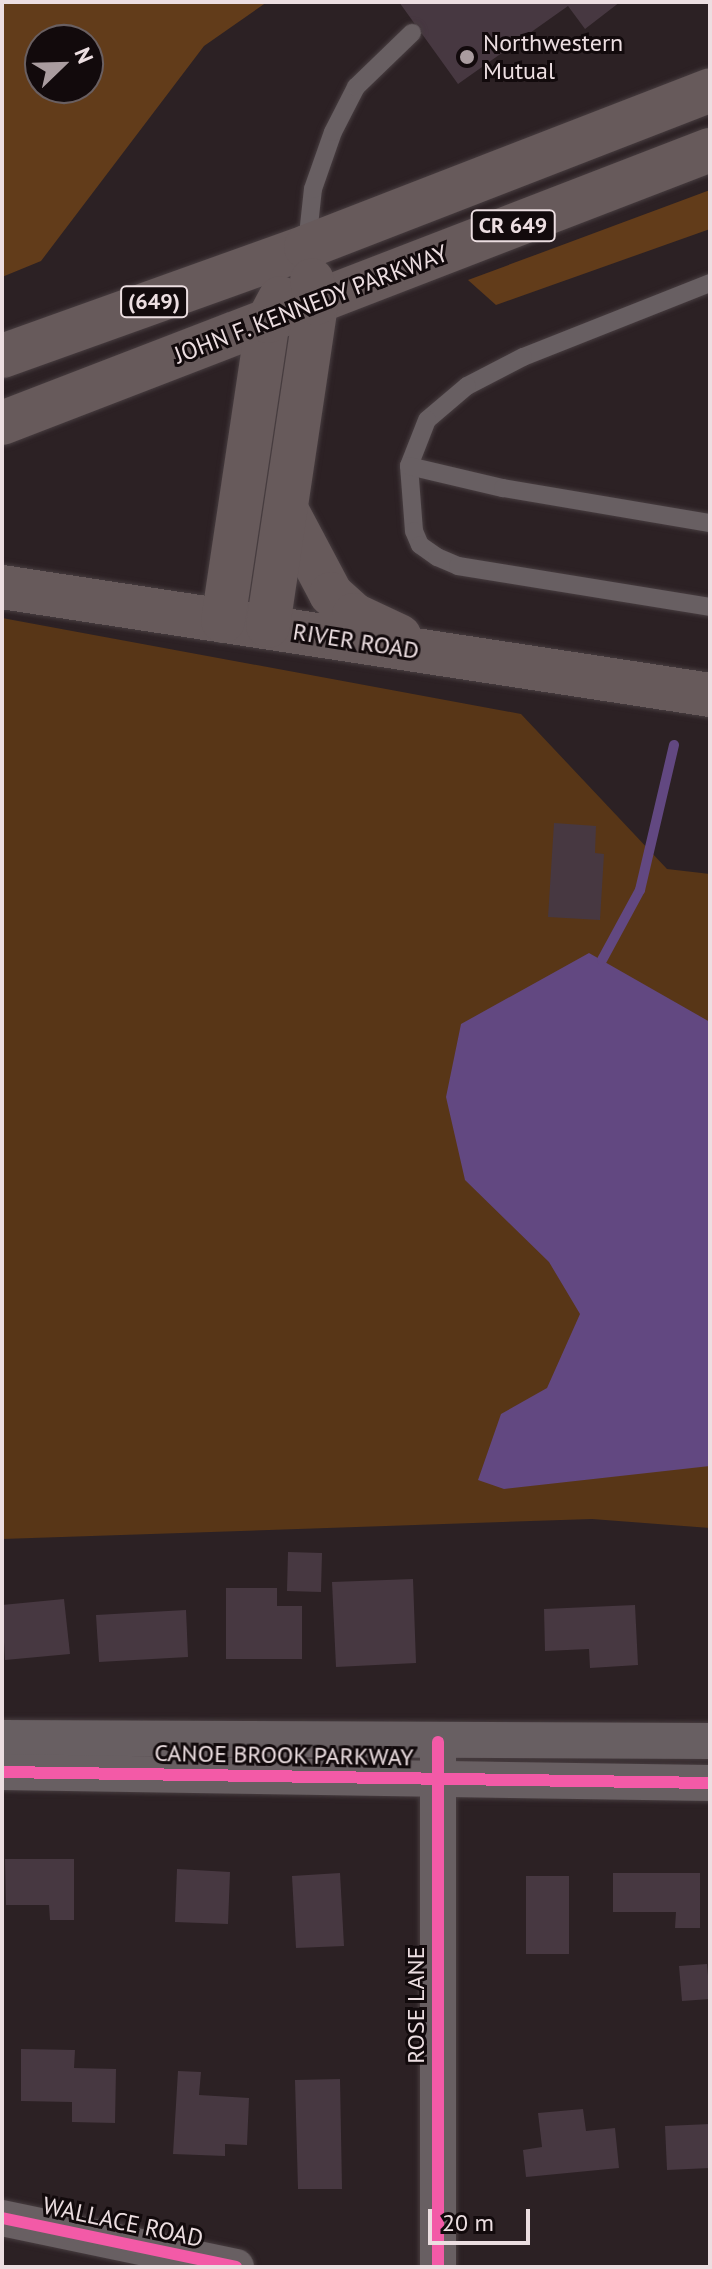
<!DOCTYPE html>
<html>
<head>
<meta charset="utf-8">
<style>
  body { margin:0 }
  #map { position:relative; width:712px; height:2269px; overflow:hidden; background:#2c2124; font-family:"PT Sans",sans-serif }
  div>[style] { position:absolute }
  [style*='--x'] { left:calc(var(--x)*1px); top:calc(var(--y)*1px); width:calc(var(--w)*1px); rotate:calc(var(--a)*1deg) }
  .green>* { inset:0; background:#583617 }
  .forest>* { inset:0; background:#623c1a }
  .water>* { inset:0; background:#624881 }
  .stream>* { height:10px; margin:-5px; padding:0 5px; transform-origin:5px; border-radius:5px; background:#624881 }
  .building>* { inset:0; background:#473841 }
  .roads { filter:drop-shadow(0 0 2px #473d40) drop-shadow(0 0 2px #473d40) }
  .service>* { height:18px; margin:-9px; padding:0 9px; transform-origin:9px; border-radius:9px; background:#685f62 }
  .minor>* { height:36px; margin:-18px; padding:0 18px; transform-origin:18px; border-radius:18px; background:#685f62 }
  .primary>* { height:44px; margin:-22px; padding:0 22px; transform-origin:22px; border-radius:22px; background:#675a5b }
  .cycleway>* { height:12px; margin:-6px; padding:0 6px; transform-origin:6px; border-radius:6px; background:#f35aa7 }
  .dots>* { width:22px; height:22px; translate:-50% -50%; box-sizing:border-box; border:4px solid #120a0c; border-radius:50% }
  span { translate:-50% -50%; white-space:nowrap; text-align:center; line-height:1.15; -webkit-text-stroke:6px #120a0c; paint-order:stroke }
  .shield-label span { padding:2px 6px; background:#120a0c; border:2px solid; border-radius:6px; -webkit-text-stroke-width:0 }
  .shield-label { font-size:22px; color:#ecdee1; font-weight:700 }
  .poi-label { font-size:24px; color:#ecdee1 }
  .left { translate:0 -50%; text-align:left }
  .street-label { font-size:24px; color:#ecdee1 }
  .frame { position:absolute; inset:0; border:4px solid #ecdee1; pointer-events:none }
  .north { position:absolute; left:24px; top:24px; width:80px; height:80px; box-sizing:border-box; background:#120a0c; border:2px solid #695f61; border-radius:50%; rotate:67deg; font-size:22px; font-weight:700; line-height:32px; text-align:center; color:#ecdee1 }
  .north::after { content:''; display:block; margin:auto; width:28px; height:36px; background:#a99c9f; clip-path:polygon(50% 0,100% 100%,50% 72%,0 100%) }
  .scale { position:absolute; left:428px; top:2209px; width:102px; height:36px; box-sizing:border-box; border:4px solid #ecdee1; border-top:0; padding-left:10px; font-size:24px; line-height:28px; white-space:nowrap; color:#ecdee1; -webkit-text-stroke:6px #120a0c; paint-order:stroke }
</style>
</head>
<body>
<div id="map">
  <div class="green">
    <div style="clip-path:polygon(2px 618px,521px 714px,667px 869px,710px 874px,710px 1528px,592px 1519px,2px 1539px)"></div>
  </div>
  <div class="forest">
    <div style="clip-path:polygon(evenodd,2px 2px,267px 2px,204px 46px,41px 261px,2px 277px,2px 2px,40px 40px,88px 40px,88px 88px,40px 88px,40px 40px)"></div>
    <div style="clip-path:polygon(710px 190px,710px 229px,496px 305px,468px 280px)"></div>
  </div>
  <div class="water">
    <div style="clip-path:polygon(589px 953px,710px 1022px,710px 1466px,504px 1489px,478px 1480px,501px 1414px,547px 1388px,580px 1314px,549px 1262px,465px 1180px,446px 1097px,461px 1024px)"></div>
  </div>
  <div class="stream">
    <div style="--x:602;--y:960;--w:80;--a:-61.5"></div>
    <div style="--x:640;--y:890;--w:149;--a:-76.8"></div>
  </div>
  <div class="building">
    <div style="clip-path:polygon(399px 2px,620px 2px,585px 29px,568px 6px,458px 84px)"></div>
    <div style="clip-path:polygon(554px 823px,596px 826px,595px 853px,604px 854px,600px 920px,548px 917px)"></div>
    <div style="clip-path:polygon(288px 1552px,322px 1553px,321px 1592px,287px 1591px)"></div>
    <div style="clip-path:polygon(413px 1579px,416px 1663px,336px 1667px,332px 1582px)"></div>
    <div style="clip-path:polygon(226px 1588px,277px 1588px,277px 1606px,302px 1606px,302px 1659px,226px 1659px)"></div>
    <div style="clip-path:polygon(64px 1599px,70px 1654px,5px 1660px,2px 1605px)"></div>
    <div style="clip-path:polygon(635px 1605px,638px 1665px,590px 1668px,589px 1649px,545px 1651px,544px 1609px)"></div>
    <div style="clip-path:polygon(186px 1610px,188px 1657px,99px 1662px,96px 1615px)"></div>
    <div style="clip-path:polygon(5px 1859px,74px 1859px,74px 1920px,50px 1920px,49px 1905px,6px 1905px)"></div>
    <div style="clip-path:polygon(177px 1869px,230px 1872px,228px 1924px,175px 1922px)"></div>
    <div style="clip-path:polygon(340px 1873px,344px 1946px,296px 1948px,292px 1876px)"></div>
    <div style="clip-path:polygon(613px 1873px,700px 1873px,700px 1928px,675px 1928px,676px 1912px,613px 1912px)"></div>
    <div style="clip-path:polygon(526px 1876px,569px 1876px,569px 1954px,526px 1954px)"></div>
    <div style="clip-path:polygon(707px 1964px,710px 1999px,682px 2001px,679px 1966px)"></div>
    <div style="clip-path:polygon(21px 2049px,75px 2050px,74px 2068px,116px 2069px,115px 2123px,72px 2122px,72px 2102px,21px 2101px)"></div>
    <div style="clip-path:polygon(178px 2071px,201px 2072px,199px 2095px,249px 2098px,247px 2145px,225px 2144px,225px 2156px,173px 2154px)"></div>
    <div style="clip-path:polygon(340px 2079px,342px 2189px,298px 2189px,295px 2080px)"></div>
    <div style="clip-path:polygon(583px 2109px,586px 2131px,615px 2128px,619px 2168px,526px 2177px,523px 2150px,542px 2147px,538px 2113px)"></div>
    <div style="clip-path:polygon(710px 2124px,710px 2168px,667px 2170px,665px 2126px)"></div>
  </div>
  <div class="roads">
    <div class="service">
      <div style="--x:307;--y:244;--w:55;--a:-83.8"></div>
      <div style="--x:313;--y:189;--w:60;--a:-70.7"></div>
      <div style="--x:333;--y:132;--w:51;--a:-62.9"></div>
      <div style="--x:356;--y:87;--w:78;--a:-44"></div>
      <div style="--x:710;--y:283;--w:201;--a:158.4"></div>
      <div style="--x:523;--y:357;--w:63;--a:152.6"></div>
      <div style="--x:467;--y:386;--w:52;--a:139.6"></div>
      <div style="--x:427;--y:420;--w:49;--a:111.4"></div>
      <div style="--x:409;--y:466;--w:65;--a:85.6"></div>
      <div style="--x:414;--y:531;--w:15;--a:67"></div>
      <div style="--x:420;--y:545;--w:21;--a:35"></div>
      <div style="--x:437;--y:557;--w:23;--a:23"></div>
      <div style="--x:458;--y:566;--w:255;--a:9.2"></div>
      <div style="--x:409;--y:466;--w:97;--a:13.2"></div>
      <div style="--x:503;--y:488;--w:210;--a:9.6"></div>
    </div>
    <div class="minor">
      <div style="--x:2;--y:1738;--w:708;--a:0.24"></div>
      <div style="--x:2;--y:1772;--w:708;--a:0.89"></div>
      <div style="--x:2;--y:2218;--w:239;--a:11.8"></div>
      <div style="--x:438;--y:2267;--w:511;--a:-90"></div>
    </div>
    <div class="primary">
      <div style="--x:2;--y:356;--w:323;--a:-19.7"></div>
      <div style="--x:306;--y:247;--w:433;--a:-21.2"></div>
      <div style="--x:2;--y:423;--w:759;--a:-21.09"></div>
      <div style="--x:287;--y:511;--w:94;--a:62.1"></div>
      <div style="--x:331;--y:594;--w:31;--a:42"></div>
      <div style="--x:354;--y:615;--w:50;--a:25"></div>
      <div style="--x:2;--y:587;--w:716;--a:8.67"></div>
      <div style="--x:223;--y:621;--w:303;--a:-81.5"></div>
      <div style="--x:268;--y:321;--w:26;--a:-62"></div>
      <div style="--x:268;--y:626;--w:327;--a:-81.5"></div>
      <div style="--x:316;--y:303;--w:23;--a:-100"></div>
    </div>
  </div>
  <div class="cycleway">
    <div style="--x:2;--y:1772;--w:708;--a:0.89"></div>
    <div style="--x:2;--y:2218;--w:239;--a:11.8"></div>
    <div style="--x:438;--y:2267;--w:525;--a:-90"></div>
  </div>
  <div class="dots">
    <div style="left:467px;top:57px;background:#a99c9f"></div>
  </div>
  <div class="shield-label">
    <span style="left:513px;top:226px">CR 649</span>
    <span style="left:154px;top:302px">(649)</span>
  </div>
  <div class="poi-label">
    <span class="left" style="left:483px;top:57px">Northwestern<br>Mutual</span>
  </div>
  <div class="street-label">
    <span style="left:311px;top:304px;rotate:-21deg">JOHN F. KENNEDY PARKWAY</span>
    <span style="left:356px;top:641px;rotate:9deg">RIVER ROAD</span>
    <span style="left:284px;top:1755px;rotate:1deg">CANOE BROOK PARKWAY</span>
    <span style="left:416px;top:2005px;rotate:-90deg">ROSE LANE</span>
    <span style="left:123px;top:2222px;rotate:12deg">WALLACE ROAD</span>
  </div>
  <div class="frame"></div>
  <div class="north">N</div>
  <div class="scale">20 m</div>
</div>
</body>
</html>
